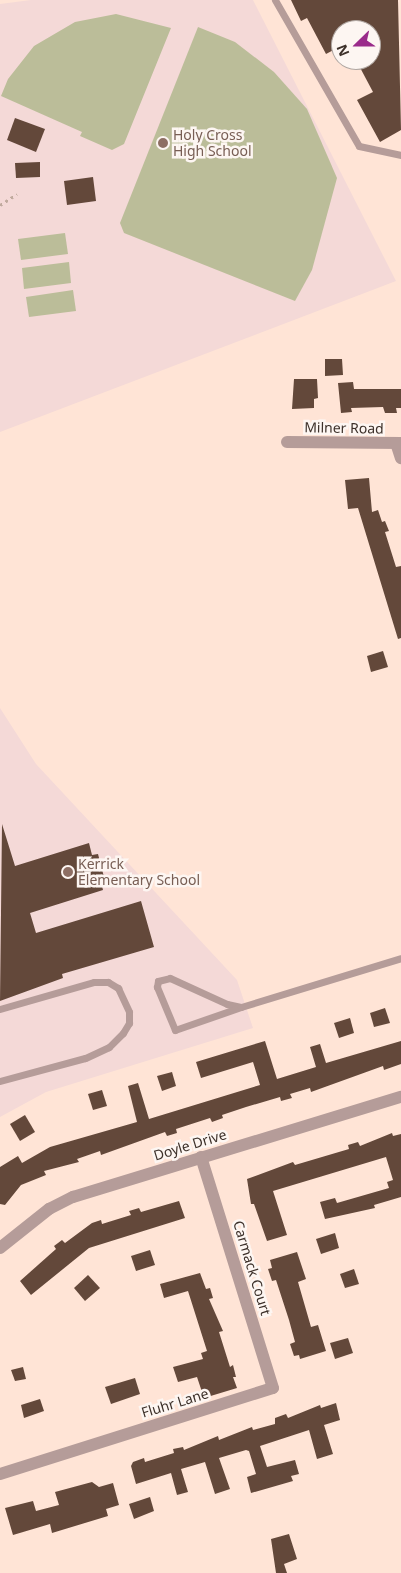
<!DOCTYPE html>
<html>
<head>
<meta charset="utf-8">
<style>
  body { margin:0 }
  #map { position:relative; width:401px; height:1573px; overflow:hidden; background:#ffe4d6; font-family:"Noto Sans",sans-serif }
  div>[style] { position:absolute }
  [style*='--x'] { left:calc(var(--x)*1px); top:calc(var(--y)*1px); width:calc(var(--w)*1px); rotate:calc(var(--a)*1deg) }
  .education>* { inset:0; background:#f4d9d7 }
  .green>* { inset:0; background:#bbbd99 }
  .building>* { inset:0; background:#63483a }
  .path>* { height:2.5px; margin-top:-1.25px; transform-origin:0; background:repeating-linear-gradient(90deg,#c0aa9e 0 2.5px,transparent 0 6.5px) }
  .service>* { height:7px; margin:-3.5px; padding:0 3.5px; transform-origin:3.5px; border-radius:3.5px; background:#b59c99 }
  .minor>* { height:12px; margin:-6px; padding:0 6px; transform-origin:6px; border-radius:6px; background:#b59c99 }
  .dots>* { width:14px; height:14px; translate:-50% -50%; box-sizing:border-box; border:2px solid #fdf6f2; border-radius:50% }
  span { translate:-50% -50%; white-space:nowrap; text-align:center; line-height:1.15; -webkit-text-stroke:5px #fdf6f2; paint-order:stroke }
  .education-label { font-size:14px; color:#785e54 }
  .left { translate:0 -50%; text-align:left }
  .street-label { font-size:14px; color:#3d312a }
  .north { position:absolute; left:331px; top:20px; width:50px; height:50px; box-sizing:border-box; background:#fdf6f2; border:1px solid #b0a7a2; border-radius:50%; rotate:248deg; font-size:14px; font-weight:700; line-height:20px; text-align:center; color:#3d312a }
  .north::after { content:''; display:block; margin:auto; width:18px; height:22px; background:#9a2b8a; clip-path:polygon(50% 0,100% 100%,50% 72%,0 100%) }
</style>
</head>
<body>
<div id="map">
  <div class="education">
    <div style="clip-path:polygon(31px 0,253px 0,396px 281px,0 432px,0 4px)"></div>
    <div style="clip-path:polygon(0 708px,36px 764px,237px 980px,253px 1028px,46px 1092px,0 1117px)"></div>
  </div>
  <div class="green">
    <div style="clip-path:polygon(116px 14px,171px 28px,124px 144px,112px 150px,80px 136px,82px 132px,1px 96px,8px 79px,34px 46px,75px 22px)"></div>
    <div style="clip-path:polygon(198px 27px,235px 42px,274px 72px,307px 109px,337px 178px,312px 270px,295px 301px,124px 233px,120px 223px)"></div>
    <div style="clip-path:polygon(65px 233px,68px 254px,21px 260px,18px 239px)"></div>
    <div style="clip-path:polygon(69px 262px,71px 283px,24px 289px,22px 268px)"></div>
    <div style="clip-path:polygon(73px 290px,76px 311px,29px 317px,26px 297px)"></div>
  </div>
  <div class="building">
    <div style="clip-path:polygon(291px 0,398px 0,401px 130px,380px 142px,357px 100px,373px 92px,356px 60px,371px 60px,371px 30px,341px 30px,341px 46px,326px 54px,307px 18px,301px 21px)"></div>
    <div style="clip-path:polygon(15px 118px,45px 129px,36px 152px,7px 140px)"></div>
    <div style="clip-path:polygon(40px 162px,40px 177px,16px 178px,15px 163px)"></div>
    <div style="clip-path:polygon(93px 177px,96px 201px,67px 205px,64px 181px)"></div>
    <div style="clip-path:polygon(325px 359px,342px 359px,343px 375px,325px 376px)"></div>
    <div style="clip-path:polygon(294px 379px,317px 379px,318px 398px,314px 399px,314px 408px,292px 409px)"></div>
    <div style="clip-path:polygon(353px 382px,354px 389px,401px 389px,401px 408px,396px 408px,397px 413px,385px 413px,383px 407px,351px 408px,352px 412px,341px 413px,338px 383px)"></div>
    <div style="clip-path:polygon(369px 478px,372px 512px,378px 510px,382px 522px,385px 521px,389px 531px,385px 532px,396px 567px,401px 566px,401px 638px,398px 639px,358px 508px,348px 509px,345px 480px)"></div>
    <div style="clip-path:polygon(383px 651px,388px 667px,371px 672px,367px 656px)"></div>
    <div style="clip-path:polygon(2px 824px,15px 866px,89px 843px,92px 855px,98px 854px,104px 877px,100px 878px,103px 890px,30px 913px,36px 933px,141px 901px,154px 947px,62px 974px,63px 978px,0 1001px)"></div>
    <div style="clip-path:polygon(385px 1008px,390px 1023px,374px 1027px,370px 1013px)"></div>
    <div style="clip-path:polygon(350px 1018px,354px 1033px,339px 1038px,334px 1023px)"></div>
    <div style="clip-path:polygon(265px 1041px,277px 1079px,316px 1067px,310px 1047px,320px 1044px,326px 1063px,401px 1041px,401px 1064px,384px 1070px,383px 1066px,311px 1092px,310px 1088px,290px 1094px,292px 1098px,281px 1101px,280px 1097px,246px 1107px,222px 1115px,223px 1118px,212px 1122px,210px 1118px,176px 1129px,177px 1133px,167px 1136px,165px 1132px,101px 1155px,100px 1151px,77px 1159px,79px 1162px,44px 1171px,46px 1175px,21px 1185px,5px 1205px,0 1204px,0 1167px,18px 1156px,22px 1163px,50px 1147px,137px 1122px,128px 1086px,138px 1083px,149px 1119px,260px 1085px,253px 1062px,201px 1078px,196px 1062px)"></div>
    <div style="clip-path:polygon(172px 1072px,176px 1086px,162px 1091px,157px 1076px)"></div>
    <div style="clip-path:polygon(102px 1090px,107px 1106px,93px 1110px,88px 1094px)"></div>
    <div style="clip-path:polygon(25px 1115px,35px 1132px,20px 1141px,10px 1124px)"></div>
    <div style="clip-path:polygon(392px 1133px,393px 1136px,401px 1134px,401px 1197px,374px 1205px,375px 1208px,325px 1219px,320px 1202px,335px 1198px,337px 1203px,389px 1188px,387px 1182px,393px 1180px,386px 1157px,273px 1191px,287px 1235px,267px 1241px,254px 1204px,251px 1204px,247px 1179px,293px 1162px,295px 1165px,349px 1149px,348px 1145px,358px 1142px,360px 1146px)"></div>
    <div style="clip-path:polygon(179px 1201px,185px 1218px,89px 1248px,31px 1295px,20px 1281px,56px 1249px,54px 1246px,62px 1240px,65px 1243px,92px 1223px,101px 1220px,102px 1224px,131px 1215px,129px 1211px,139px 1208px,141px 1212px)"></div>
    <div style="clip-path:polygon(335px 1233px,339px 1248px,321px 1254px,316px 1239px)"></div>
    <div style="clip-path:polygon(150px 1250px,155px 1265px,136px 1271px,131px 1256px)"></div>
    <div style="clip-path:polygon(297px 1252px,306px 1279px,298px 1282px,311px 1327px,318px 1325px,326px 1351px,300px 1359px,299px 1355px,294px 1356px,290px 1344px,295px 1342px,289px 1320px,276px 1280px,272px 1281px,268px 1269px,272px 1268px,270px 1260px)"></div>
    <div style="clip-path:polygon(354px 1269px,359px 1284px,345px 1288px,340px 1274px)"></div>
    <div style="clip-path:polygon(200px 1273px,206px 1289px,210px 1288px,213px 1298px,209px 1299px,223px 1331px,219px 1332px,230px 1367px,233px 1365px,236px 1377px,233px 1377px,237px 1388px,204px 1398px,197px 1377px,178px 1382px,173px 1367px,203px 1359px,201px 1353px,207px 1351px,188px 1291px,164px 1298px,160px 1284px)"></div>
    <div style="clip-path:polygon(88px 1275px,100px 1288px,85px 1301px,74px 1288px)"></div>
    <div style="clip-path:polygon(348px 1338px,353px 1353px,335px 1359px,330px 1343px)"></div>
    <div style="clip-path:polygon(23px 1367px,26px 1379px,15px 1381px,11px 1370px)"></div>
    <div style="clip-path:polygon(135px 1378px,140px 1394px,111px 1404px,105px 1387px)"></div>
    <div style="clip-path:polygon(40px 1399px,44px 1411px,24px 1418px,21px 1405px)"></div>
    <div style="clip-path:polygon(336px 1403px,340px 1420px,324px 1425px,333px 1454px,317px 1459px,309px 1430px,260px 1446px,267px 1467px,295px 1460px,299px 1474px,291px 1476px,293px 1481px,251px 1493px,247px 1477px,256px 1474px,249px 1451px,246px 1450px,219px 1458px,230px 1489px,215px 1494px,205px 1462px,181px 1469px,188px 1492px,177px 1495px,171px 1473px,136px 1484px,131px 1466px,133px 1462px,144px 1458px,145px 1462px,174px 1453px,173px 1449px,183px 1447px,184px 1450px,218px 1436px,219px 1440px,252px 1427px,253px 1430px,275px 1424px,275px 1418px,286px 1414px,288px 1418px,320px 1405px,321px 1408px)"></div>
    <div style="clip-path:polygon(92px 1482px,99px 1487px,113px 1483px,119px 1505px,106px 1509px,108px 1516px,52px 1533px,50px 1524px,13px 1535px,5px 1508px,33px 1501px,36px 1511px,59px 1505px,55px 1492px)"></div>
    <div style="clip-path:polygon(150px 1497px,154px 1511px,134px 1519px,129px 1504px)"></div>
    <div style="clip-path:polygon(289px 1534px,297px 1559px,284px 1564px,287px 1573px,276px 1573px,271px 1539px)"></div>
  </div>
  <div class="path">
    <div style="--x:0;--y:205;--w:20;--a:-33"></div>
  </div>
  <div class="service">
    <div style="--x:275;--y:0;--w:168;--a:60.1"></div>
    <div style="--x:359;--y:146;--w:43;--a:12.1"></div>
    <div style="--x:170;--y:978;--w:63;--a:24.5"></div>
    <div style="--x:227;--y:1004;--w:14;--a:12"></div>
    <div style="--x:241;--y:1007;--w:70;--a:160.8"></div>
    <div style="--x:175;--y:1030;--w:47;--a:-112.7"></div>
    <div style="--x:157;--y:987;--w:6;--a:-81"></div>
    <div style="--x:158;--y:981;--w:12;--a:-14"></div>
    <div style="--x:241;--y:1007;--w:167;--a:-17"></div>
    <div style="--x:0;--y:1009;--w:98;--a:-16"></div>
    <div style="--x:94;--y:982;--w:14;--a:0"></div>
    <div style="--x:108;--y:982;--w:12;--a:31"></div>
    <div style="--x:118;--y:988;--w:26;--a:65"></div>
    <div style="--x:129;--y:1012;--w:11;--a:90"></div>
    <div style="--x:129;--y:1023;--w:12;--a:121"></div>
    <div style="--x:123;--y:1033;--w:20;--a:135"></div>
    <div style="--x:109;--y:1047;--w:26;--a:155"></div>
    <div style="--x:85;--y:1058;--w:88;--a:164.9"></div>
  </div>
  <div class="minor">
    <div style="--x:287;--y:442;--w:114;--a:0.5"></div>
    <div style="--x:396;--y:443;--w:16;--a:72"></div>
    <div style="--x:0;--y:1248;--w:63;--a:-38.5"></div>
    <div style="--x:49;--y:1209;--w:27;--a:-27"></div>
    <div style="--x:73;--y:1197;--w:343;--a:-17"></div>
    <div style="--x:0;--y:1474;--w:286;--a:-17.5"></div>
    <div style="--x:273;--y:1388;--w:242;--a:-107.3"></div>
  </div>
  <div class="dots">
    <div style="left:163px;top:143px;background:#8d6e63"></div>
    <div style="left:68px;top:872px;background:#8d6e63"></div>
  </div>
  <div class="education-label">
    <span class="left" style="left:173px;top:143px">Holy Cross<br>High School</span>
    <span class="left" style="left:78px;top:872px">Kerrick<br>Elementary School</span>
  </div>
  <div class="street-label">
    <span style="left:344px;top:428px;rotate:1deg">Milner Road</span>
    <span style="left:190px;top:1145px;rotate:-17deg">Doyle Drive</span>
    <span style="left:252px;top:1268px;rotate:73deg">Carmack Court</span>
    <span style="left:175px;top:1403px;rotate:-17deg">Fluhr Lane</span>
  </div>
  <div class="north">N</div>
</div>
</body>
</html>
